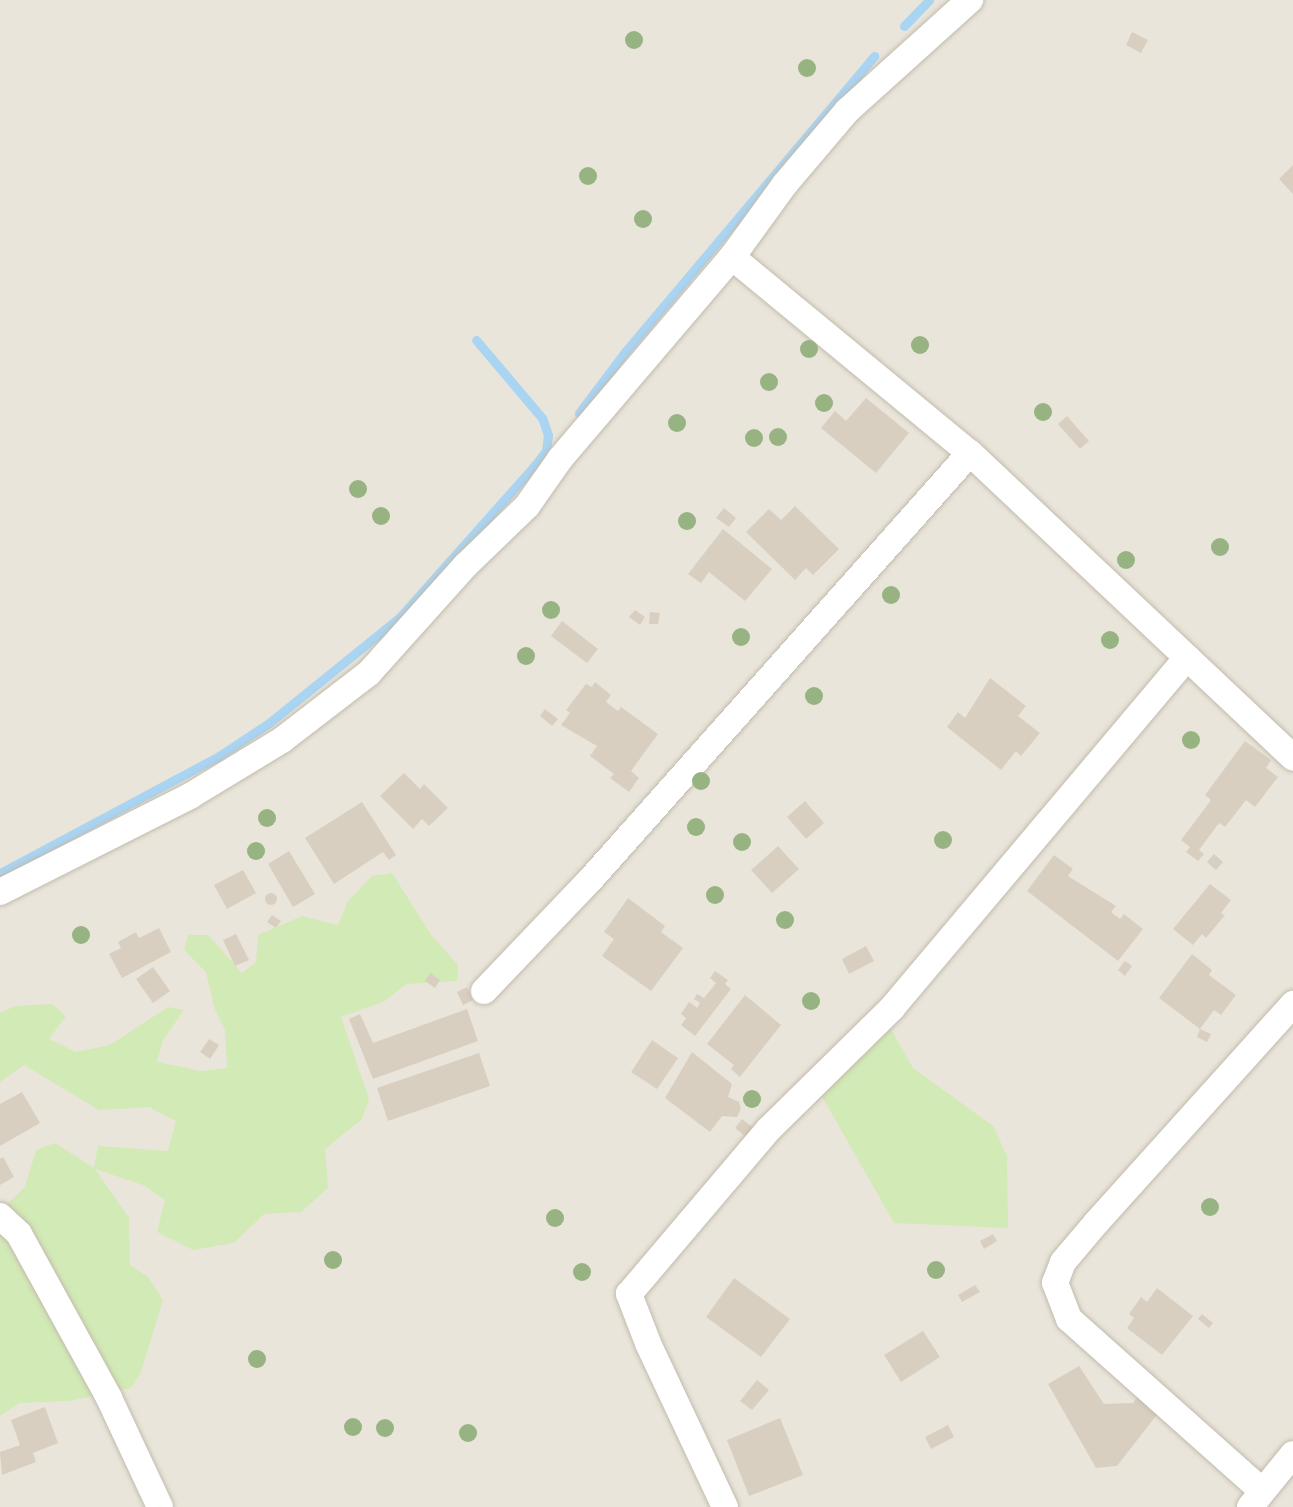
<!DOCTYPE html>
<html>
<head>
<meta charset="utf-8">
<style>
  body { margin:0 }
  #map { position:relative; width:1293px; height:1507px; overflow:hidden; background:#f6f3ec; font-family:"Roboto Condensed",sans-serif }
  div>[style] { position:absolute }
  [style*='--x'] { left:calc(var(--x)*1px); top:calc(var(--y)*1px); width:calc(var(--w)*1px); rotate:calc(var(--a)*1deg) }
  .residential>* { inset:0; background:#eae5da }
  .green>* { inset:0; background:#d2eab5 }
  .stream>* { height:9px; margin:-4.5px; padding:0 4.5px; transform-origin:4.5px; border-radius:4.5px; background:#a9d4f2 }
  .building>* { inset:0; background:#d8cfc1 }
  .round { border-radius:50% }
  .roads { filter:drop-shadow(0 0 2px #c2bbae) drop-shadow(0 0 2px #c2bbae) }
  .minor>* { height:26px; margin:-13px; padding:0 13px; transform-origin:13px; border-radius:13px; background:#fff }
  .trees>* { width:18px; height:18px; margin:-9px; border-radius:50%; background:#97b381 }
  span { translate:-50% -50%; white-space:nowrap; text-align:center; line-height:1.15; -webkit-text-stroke:6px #fff; paint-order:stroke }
</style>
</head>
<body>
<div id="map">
  <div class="residential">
    <div style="clip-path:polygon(0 0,1293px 0,1293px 1507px,0 1507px)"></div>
  </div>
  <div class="green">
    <div style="clip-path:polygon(392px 873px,432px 936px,458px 965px,457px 981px,406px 984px,385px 1001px,341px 1017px,369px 1099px,362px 1119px,325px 1149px,328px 1188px,301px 1212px,264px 1214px,234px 1243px,193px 1250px,157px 1232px,165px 1200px,143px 1185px,95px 1169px,129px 1218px,130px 1265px,148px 1277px,163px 1300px,141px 1372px,131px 1388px,69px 1401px,19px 1403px,0 1416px,0 1205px,5px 1206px,25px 1187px,36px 1150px,55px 1143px,94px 1168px,98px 1146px,168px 1151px,176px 1121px,149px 1107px,99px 1110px,24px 1065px,0 1082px,0 1013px,15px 1006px,52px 1004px,66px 1016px,49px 1039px,76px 1052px,110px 1045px,168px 1007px,184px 1010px,163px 1040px,157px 1062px,201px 1071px,227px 1068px,225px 1030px,214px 1007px,206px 972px,184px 950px,188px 935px,208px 935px,242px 973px,256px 962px,258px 935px,302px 916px,338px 925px,348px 901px,372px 876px)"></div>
    <div style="clip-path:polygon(888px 1024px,913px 1068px,993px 1126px,1007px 1156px,1008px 1228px,894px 1223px,820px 1093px)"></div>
  </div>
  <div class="stream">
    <div style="--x:904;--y:26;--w:36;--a:-46"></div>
    <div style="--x:579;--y:413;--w:76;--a:-53"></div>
    <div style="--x:625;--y:352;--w:387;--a:-49.9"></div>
    <div style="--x:0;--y:873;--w:248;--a:-28.1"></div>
    <div style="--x:219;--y:756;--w:60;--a:-33.4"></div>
    <div style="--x:269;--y:723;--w:169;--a:-39"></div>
    <div style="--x:400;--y:617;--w:203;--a:-48.4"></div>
    <div style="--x:535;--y:465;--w:18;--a:-52"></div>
    <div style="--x:546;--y:451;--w:16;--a:-83"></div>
    <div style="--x:548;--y:435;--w:18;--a:-109"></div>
    <div style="--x:542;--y:418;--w:102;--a:-130.2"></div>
  </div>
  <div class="building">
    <div style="clip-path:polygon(1132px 32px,1148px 40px,1141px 53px,1126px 45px)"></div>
    <div style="clip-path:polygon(1293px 165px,1293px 194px,1279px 179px)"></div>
    <div style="clip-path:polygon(866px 398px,909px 433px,876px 473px,821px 428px,835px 411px,846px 421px)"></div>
    <div style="clip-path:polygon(1067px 416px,1089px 441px,1080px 449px,1058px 424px)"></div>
    <div style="clip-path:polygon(795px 506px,839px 549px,813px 575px,806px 568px,795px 580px,746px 532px,769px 509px,781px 520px)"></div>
    <div style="clip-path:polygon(724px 508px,736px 518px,729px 527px,716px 518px)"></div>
    <div style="clip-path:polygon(723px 529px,772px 569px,745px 601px,709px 572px,701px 583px,688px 574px)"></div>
    <div style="clip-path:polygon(635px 610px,645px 617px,640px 625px,629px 617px)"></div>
    <div style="clip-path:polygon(650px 612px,660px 613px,658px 624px,649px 624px)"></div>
    <div style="clip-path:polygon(562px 621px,598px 649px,587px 663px,551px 636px)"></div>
    <div style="clip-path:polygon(990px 678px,1026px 706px,1018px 716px,1040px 733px,1021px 756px,1016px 751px,1001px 770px,947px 727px,958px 712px,965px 718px)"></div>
    <div style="clip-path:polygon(595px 682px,611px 695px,606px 702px,618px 711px,621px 707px,658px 734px,631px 771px,639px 778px,629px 792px,610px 778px,614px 774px,590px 756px,597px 746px,561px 725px,570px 713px,566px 710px,586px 684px,592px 687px)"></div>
    <div style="clip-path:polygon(545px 709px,558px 719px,552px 726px,540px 716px)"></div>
    <div style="clip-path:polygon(1245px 741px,1271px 760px,1266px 768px,1278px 777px,1255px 807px,1246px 800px,1225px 827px,1219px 823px,1199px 850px,1204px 854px,1198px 861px,1186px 852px,1190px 847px,1181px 840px,1211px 800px,1205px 795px)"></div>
    <div style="clip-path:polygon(404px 773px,420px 789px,424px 784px,448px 808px,429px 826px,422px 819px,413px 829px,380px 796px)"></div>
    <div style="clip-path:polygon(805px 801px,824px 823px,806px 839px,787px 817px)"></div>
    <div style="clip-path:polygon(362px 802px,396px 855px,389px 860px,383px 852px,334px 884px,305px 838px)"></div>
    <div style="clip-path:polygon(778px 846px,799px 869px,772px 893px,751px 870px)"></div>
    <div style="clip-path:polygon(289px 851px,315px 894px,293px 907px,268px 864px)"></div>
    <div style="clip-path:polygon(1214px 854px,1223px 862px,1216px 870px,1207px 862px)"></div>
    <div style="clip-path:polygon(1054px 855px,1073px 869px,1068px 876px,1116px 906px,1111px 912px,1120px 919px,1124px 914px,1143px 929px,1118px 961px,1027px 891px)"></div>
    <div style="clip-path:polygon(243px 870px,256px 893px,227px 909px,214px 885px)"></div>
    <div style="clip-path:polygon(1210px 884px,1231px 900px,1221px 913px,1225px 915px,1206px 938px,1202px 934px,1193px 945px,1173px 929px)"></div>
    <div class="round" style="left:265px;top:893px;width:12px;height:12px"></div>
    <div style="clip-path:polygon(628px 898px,665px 926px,661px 932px,683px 948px,651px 991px,602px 956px,614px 939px,604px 932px)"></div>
    <div style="clip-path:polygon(272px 915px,281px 921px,276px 928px,267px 922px)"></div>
    <div style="clip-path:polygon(159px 928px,171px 952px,122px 978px,109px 954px,121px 948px,118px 942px,136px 932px,139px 938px)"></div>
    <div style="clip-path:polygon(236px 934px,249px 960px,235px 966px,223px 940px)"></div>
    <div style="clip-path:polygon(866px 946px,874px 961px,849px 974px,842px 959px)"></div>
    <div style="clip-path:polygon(1192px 954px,1212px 970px,1209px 975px,1236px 995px,1221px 1015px,1214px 1010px,1200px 1029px,1159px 998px)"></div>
    <div style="clip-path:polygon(1125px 961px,1132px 966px,1125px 976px,1118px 970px)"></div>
    <div style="clip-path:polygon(153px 967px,170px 991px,153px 1003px,136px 979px)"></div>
    <div style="clip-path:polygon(715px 971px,728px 980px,725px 984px,731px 989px,695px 1036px,681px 1025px,686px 1018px,681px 1014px,689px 1002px,697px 1008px,700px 1003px,694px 999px,697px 994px,704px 998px,716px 983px,710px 978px)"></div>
    <div style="clip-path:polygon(430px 973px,440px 980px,435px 988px,425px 981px)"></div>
    <div style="clip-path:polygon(467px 987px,473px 1000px,463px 1005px,457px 992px)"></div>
    <div style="clip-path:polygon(745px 995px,781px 1025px,740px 1077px,731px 1069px,734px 1065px,707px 1044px)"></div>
    <div style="clip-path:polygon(467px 1009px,478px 1041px,373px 1079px,349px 1019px,360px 1014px,373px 1043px)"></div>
    <div style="clip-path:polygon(1200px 1029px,1211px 1034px,1207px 1042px,1197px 1037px)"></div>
    <div style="clip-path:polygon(209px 1039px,219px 1045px,210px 1059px,200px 1052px)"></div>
    <div style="clip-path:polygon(652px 1040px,678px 1058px,657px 1089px,631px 1072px)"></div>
    <div style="clip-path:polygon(692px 1052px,732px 1084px,728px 1097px,739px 1102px,741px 1109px,737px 1117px,722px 1116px,710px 1132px,665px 1098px)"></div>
    <div style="clip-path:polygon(479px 1053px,490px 1086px,388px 1121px,377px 1088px)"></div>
    <div style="clip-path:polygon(22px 1092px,40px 1123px,0 1146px,0 1104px)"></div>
    <div style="clip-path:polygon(742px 1119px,756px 1130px,749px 1139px,735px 1128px)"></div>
    <div style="clip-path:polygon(3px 1157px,14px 1177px,0 1185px,0 1159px)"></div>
    <div style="clip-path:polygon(993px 1234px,997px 1241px,984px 1249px,980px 1241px)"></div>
    <div style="clip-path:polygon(734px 1278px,790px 1319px,761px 1357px,706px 1317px)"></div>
    <div style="clip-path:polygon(975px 1285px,980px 1292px,962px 1302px,958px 1295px)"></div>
    <div style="clip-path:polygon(1157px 1288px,1193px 1316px,1162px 1355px,1127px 1328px,1134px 1318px,1129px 1314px,1141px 1297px,1147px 1302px)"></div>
    <div style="clip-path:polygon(1202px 1314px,1213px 1323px,1209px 1328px,1198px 1319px)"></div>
    <div style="clip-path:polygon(923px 1331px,940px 1357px,901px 1382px,884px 1355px)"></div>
    <div style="clip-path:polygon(1079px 1366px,1104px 1404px,1133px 1403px,1140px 1394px,1159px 1412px,1117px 1466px,1096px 1468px,1048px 1384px)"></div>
    <div style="clip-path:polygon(757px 1380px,769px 1390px,752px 1410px,740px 1401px)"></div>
    <div style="clip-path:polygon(45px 1407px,58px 1443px,33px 1453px,36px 1462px,2px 1475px,0 1452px,20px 1445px,11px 1420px)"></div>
    <div style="clip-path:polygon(780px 1418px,803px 1475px,749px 1496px,727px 1440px)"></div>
    <div style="clip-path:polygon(948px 1425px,954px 1437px,931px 1449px,925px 1437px)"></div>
  </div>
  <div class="roads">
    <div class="minor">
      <div style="--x:732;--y:257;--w:308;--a:39.5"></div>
      <div style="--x:970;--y:453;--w:444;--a:43.3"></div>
      <div style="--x:0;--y:892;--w:213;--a:-26.8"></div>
      <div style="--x:190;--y:796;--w:108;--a:-31.3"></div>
      <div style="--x:282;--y:740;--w:110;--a:-37.6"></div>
      <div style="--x:369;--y:673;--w:145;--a:-48.1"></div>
      <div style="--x:466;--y:565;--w:85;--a:-44"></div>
      <div style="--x:527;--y:506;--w:57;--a:-54.9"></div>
      <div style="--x:560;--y:459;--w:265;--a:-49.6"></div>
      <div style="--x:732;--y:257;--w:90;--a:-54"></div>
      <div style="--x:785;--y:184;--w:96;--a:-49.7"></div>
      <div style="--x:847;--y:111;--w:166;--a:-42.1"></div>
      <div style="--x:484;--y:991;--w:155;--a:-46.3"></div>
      <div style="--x:591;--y:879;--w:570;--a:-48.34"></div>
      <div style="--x:0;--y:1216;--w:26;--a:43"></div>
      <div style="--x:19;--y:1234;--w:187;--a:61.2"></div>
      <div style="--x:109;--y:1398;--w:120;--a:64.9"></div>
      <div style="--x:1261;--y:1490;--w:257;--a:-138.3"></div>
      <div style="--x:1069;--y:1319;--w:39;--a:-111"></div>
      <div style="--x:1055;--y:1283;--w:22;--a:-69"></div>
      <div style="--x:1063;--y:1262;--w:51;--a:-49.8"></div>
      <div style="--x:1096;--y:1223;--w:295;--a:-48"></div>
      <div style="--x:725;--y:1507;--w:181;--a:-115.2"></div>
      <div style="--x:648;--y:1343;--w:53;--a:-111.2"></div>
      <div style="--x:629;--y:1294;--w:216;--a:-49.7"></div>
      <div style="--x:769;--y:1129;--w:173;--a:-44.5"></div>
      <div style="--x:892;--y:1008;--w:458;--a:-49.9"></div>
      <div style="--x:1250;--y:1507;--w:68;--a:-50.9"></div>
    </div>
  </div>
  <div class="trees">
    <div style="left:634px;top:40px"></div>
    <div style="left:807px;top:68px"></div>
    <div style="left:588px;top:176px"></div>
    <div style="left:643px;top:219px"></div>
    <div style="left:920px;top:345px"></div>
    <div style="left:809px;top:349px"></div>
    <div style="left:769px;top:382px"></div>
    <div style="left:824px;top:403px"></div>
    <div style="left:1043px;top:412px"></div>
    <div style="left:677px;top:423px"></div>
    <div style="left:778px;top:437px"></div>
    <div style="left:754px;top:438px"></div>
    <div style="left:358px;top:489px"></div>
    <div style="left:381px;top:516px"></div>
    <div style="left:687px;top:521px"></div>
    <div style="left:1220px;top:547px"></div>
    <div style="left:1126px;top:560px"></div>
    <div style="left:891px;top:595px"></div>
    <div style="left:551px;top:610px"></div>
    <div style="left:741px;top:637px"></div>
    <div style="left:1110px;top:640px"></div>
    <div style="left:526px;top:656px"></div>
    <div style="left:814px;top:696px"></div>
    <div style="left:1191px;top:740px"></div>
    <div style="left:701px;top:781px"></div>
    <div style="left:267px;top:818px"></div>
    <div style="left:696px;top:827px"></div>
    <div style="left:943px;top:840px"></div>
    <div style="left:742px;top:842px"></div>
    <div style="left:256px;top:851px"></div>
    <div style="left:715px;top:895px"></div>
    <div style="left:785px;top:920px"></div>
    <div style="left:81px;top:935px"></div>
    <div style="left:811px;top:1001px"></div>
    <div style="left:752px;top:1099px"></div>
    <div style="left:1210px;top:1207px"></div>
    <div style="left:555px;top:1218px"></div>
    <div style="left:333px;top:1260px"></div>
    <div style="left:936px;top:1270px"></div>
    <div style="left:582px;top:1272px"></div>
    <div style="left:257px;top:1359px"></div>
    <div style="left:353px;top:1427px"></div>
    <div style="left:385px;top:1428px"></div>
    <div style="left:468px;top:1433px"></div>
  </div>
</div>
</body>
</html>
